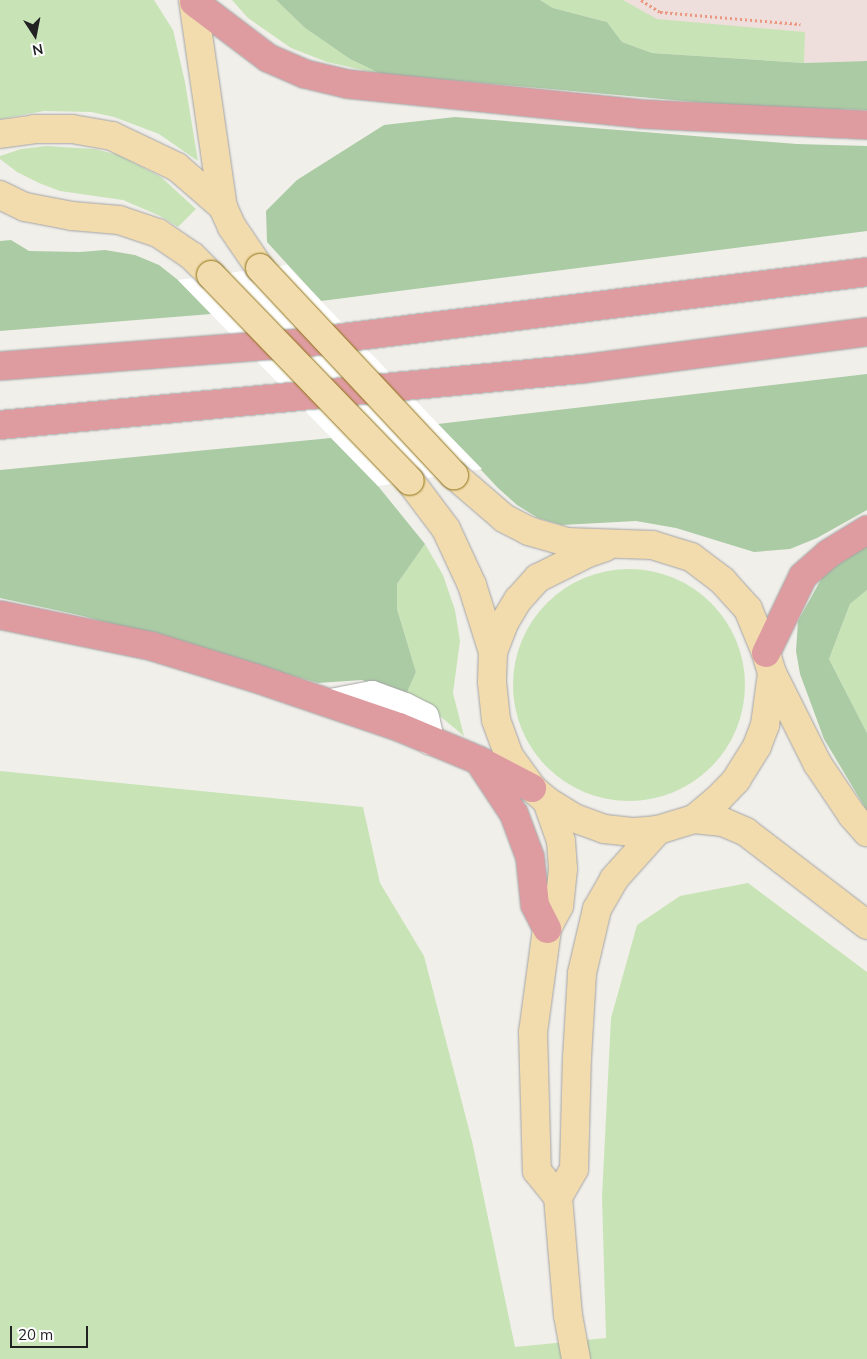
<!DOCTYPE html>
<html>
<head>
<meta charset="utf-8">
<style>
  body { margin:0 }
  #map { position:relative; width:867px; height:1359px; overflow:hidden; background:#f1efea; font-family:Mulish,sans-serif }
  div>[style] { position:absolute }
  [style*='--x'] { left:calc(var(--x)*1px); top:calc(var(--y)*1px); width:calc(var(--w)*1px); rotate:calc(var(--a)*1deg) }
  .commercial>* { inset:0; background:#efdfdc }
  .grass>* { inset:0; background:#c8e4b7 }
  .round { border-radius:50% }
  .forest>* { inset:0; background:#abcba4 }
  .pier>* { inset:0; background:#fff }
  .path>* { height:3px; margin-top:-1.5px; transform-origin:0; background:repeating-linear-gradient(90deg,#eb9781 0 2.5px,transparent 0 5px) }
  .roads { filter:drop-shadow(0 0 1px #a3a3a3) drop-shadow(0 0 1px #a3a3a3) }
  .minor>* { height:28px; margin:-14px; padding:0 14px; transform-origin:14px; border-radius:14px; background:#fff }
  .major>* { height:28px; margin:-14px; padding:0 14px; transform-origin:14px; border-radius:14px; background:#f2dcae }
  .highway>* { height:28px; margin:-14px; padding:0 14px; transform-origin:14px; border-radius:14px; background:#de9ca1 }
  .bridges { filter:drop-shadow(0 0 1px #8e7212) drop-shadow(0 0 1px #8e7212) }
  .major-bridge>* { height:28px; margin:-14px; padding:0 14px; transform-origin:14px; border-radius:14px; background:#f2dcae }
  span { translate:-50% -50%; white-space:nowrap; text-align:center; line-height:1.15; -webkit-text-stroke:4px #fff; paint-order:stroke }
  .north { position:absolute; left:10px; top:10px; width:50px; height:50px; -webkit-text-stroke:4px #fff; paint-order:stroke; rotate:169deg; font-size:14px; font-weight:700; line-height:20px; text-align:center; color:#222 }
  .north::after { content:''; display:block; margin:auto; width:18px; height:22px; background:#222; clip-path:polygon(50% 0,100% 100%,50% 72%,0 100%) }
  .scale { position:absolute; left:10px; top:1326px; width:78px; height:22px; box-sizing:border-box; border:2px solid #222; border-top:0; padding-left:6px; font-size:15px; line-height:18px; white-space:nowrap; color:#222; -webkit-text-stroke:4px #fff; paint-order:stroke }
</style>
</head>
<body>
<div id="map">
  <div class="commercial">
    <div style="clip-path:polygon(540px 0,867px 0,867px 61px,804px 63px)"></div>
  </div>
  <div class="grass">
    <div style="clip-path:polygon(0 0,154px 0,173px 30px,185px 82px,198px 161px,159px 134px,114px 117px,91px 112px,44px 111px,0 119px)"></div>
    <div style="clip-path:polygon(232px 0,276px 0,305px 28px,350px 59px,381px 74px,327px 62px,291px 48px,248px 18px)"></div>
    <div style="clip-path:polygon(540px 0,623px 0,657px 19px,805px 32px,804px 63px,652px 53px,622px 42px,607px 22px,553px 8px)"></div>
    <div style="clip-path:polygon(46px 146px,95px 149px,118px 155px,161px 177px,196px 209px,178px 227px,160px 216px,123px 200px,60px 191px,39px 183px,17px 172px,0 159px,0 156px,21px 149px)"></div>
    <div style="clip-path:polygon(425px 544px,443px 575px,455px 610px,460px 641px,453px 693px,464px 736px,435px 712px,405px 697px,416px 672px,397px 609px,397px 584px)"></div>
    <div class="round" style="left:513px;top:569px;width:232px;height:232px"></div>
    <div style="clip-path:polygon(867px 590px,867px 733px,829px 659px,850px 604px)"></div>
    <div style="clip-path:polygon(0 771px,363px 807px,380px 883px,424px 956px,472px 1141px,515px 1347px,606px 1338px,602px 1197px,611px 1018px,637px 925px,680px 896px,748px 883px,867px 972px,867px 1359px,0 1359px)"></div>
  </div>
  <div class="forest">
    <div style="clip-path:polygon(276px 0,540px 0,553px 8px,607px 22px,622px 42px,652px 53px,804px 63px,867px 61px,867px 110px,740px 106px,381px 74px,350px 59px,305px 28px)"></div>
    <div style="clip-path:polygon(455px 117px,797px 144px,867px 146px,867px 231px,321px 301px,267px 242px,266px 211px,297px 180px,384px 125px)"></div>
    <div style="clip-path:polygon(11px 240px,29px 251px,80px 252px,105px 250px,135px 255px,159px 265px,178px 280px,211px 314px,0 331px,0 241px)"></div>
    <div style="clip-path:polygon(867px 374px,867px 510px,817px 538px,790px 549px,754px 552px,676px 528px,636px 521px,562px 525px,538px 518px,517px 505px,498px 488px,438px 424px)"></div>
    <div style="clip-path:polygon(331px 438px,378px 486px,425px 544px,397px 584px,397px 609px,416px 672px,405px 697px,362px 680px,318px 683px,83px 616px,0 598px,0 470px)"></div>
    <div style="clip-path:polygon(867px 545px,867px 590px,850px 604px,829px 659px,867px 733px,867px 811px,824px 739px,800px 674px,796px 651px,798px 621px,824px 574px)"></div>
  </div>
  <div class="pier">
    <div style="clip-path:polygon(287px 265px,438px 424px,482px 469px,378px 486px,178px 280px)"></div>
  </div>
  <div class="path">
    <div style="--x:641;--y:0;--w:22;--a:32"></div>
    <div style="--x:660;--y:12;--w:141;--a:4.9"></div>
  </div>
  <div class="roads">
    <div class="minor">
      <div style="--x:331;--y:703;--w:42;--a:-11"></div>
      <div style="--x:372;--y:695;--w:35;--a:20"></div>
      <div style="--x:405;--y:707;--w:22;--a:27"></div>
      <div style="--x:425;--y:717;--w:24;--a:78"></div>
    </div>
    <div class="major">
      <div style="--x:193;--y:0;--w:209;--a:81.8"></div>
      <div style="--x:223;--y:207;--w:22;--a:66"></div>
      <div style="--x:232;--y:227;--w:50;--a:55.7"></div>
      <div style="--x:0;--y:134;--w:34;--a:-8"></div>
      <div style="--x:34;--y:129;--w:38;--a:0"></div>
      <div style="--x:72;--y:129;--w:41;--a:9.9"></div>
      <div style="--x:112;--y:136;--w:72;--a:25.5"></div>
      <div style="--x:177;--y:167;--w:61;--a:41"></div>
      <div style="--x:0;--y:195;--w:28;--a:26"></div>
      <div style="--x:25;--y:207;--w:48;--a:10.8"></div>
      <div style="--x:72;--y:216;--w:47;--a:4.9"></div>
      <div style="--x:119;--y:220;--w:41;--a:18.4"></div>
      <div style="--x:158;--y:233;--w:41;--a:34.1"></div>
      <div style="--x:192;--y:256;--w:27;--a:45"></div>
      <div style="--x:410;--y:481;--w:60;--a:53.1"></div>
      <div style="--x:446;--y:529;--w:62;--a:65.1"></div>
      <div style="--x:472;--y:585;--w:70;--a:72.6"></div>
      <div style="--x:493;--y:652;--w:30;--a:92"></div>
      <div style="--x:492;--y:682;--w:38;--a:84"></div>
      <div style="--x:496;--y:720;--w:38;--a:70"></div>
      <div style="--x:509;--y:756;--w:39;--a:54"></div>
      <div style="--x:532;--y:788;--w:20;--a:41"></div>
      <div style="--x:547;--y:801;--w:32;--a:32"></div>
      <div style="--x:574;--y:818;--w:32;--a:20"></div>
      <div style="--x:604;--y:829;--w:31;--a:6"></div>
      <div style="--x:635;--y:832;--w:23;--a:-5"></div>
      <div style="--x:658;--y:830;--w:38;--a:-17"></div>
      <div style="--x:694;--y:819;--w:30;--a:-40"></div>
      <div style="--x:717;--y:800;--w:28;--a:-46"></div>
      <div style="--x:736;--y:780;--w:40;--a:-58"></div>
      <div style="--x:757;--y:746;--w:22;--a:-69"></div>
      <div style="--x:765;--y:725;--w:52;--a:-82.3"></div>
      <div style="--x:772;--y:673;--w:21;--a:-107"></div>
      <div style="--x:766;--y:653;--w:48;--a:-112.2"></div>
      <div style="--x:748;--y:609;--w:38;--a:-132"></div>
      <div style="--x:723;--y:581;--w:40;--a:-143"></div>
      <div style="--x:691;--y:557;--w:41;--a:-162.9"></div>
      <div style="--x:652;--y:545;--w:85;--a:-178"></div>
      <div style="--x:567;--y:542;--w:40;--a:-164"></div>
      <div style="--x:529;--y:531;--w:28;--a:-153"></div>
      <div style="--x:504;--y:518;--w:66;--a:-139.3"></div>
      <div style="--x:493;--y:652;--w:31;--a:-69"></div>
      <div style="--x:504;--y:623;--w:27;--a:-59"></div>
      <div style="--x:518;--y:600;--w:30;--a:-48"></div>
      <div style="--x:538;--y:578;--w:56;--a:-26.6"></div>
      <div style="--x:588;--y:553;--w:18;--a:-19"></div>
      <div style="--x:772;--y:673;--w:101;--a:63.4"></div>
      <div style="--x:817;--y:763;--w:63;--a:56.1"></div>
      <div style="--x:852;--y:815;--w:23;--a:49"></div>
      <div style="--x:547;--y:801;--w:42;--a:70.7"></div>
      <div style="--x:561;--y:841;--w:28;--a:86"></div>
      <div style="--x:563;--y:869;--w:37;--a:96"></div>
      <div style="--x:559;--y:906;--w:26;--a:118"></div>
      <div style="--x:547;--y:929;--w:104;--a:97.7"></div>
      <div style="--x:533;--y:1032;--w:139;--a:88.4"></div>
      <div style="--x:537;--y:1171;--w:33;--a:51"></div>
      <div style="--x:558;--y:1197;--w:118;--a:85.2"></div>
      <div style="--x:568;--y:1315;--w:45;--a:79.7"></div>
      <div style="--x:694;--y:819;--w:29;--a:6"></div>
      <div style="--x:723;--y:822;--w:25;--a:23"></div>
      <div style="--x:746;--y:832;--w:153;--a:37.5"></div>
      <div style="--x:558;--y:1197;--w:32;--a:-60"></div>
      <div style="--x:574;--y:1169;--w:111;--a:-88.5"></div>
      <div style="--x:577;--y:1058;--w:85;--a:-86.6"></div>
      <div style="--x:582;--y:973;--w:66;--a:-76.8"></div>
      <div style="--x:597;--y:909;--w:34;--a:-60"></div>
      <div style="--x:614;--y:879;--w:66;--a:-48.1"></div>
    </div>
    <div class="highway">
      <div style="--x:194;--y:2;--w:93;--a:37.1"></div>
      <div style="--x:268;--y:58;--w:40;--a:23.4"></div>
      <div style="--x:305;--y:74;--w:43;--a:13.4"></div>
      <div style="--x:347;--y:84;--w:296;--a:5.8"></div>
      <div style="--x:641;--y:114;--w:226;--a:2.8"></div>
      <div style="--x:0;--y:366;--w:303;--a:-4.4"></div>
      <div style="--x:302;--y:343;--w:569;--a:-7.16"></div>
      <div style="--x:0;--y:425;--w:584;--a:-5.51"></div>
      <div style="--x:581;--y:369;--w:288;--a:-7.4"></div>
      <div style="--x:0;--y:615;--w:154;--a:11.6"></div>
      <div style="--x:151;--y:646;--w:109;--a:17.1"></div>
      <div style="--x:255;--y:678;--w:152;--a:18.8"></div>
      <div style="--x:399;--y:727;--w:86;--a:22.7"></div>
      <div style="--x:478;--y:760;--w:61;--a:27.4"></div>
      <div style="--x:766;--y:653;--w:85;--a:-64.3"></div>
      <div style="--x:803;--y:576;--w:33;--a:-41"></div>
      <div style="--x:828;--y:554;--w:46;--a:-31.6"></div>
      <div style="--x:481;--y:764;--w:60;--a:56.6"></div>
      <div style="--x:514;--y:814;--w:46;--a:69.6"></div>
      <div style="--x:530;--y:857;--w:48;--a:84.1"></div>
      <div style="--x:535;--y:905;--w:27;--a:63"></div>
    </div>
  </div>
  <div class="bridges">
    <div class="major-bridge">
      <div style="--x:260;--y:268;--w:284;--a:46.9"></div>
      <div style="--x:211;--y:275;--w:286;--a:46"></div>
    </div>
  </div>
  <div class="north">N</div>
  <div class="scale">20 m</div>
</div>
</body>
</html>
